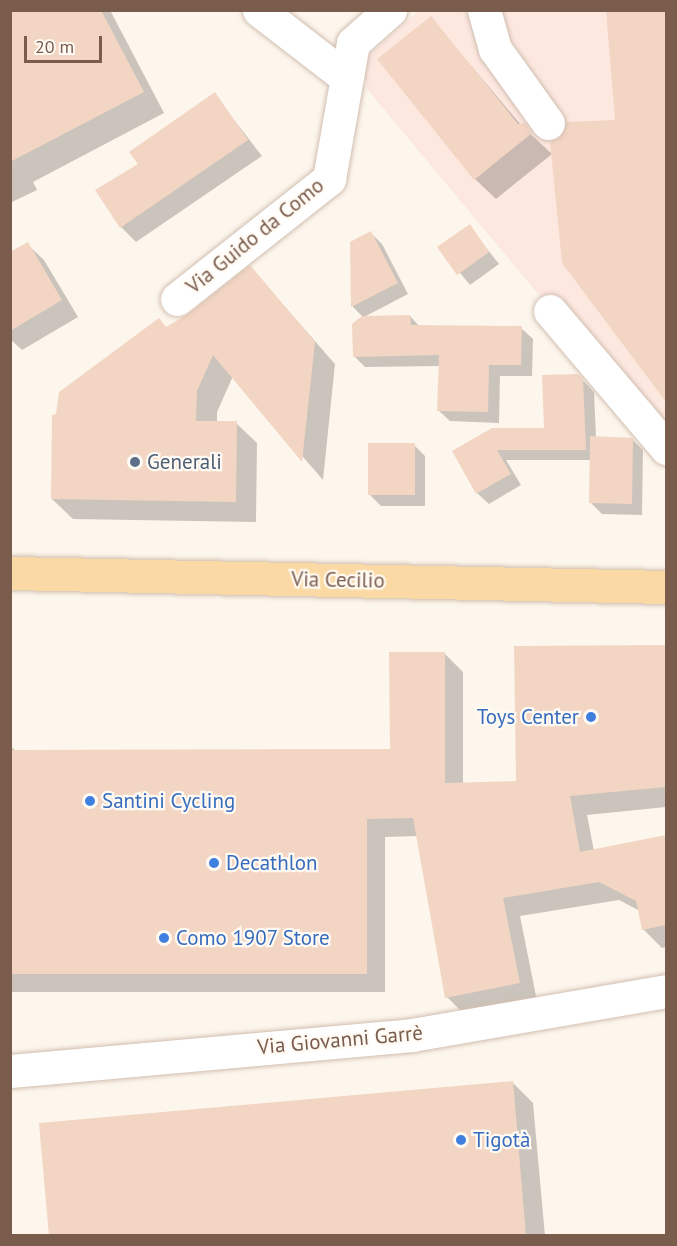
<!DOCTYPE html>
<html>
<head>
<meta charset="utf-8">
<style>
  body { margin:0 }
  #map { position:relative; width:677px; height:1246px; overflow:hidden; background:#fdf6ec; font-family:"PT Sans",sans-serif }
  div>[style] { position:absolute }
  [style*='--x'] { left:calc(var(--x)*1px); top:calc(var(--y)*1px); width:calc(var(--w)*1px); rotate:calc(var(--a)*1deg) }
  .commercial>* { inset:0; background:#fde8e0 }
  .shadow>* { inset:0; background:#0003 }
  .building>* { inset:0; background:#f3d5c3 }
  .roads { filter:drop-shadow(0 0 2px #d1beb0) drop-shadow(0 0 2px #d1beb0) }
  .minor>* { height:33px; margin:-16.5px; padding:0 16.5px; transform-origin:16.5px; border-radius:16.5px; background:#fff }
  .major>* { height:33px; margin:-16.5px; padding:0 16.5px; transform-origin:16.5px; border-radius:16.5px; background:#fbd9a5 }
  .dots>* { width:16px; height:16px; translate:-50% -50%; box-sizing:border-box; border:3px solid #fffaf3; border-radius:50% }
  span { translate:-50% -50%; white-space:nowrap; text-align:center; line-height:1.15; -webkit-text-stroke:4.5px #fffaf3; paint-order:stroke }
  .street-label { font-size:21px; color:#7a5c4d }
  .service-label { font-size:21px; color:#4e5e75 }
  .left { translate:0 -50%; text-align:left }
  .shop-label { font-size:21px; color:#366cbe }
  .right { translate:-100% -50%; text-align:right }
  .frame { position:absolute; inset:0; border:12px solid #7a5c4d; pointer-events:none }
  .scale { position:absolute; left:24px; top:36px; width:78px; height:27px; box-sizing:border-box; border:3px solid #7a5c4d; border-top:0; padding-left:8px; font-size:18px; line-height:21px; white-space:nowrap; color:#7a5c4d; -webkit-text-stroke:4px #fffaf3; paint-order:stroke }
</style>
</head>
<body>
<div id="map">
  <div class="commercial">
    <div style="clip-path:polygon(418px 11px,666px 11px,666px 447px,367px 89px,364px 68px,368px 56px)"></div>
  </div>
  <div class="shadow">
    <div style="clip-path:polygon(10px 10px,110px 10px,164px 113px,33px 182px,37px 190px,10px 203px)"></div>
    <div style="clip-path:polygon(607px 10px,666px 10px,666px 399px,617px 122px)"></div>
    <div style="clip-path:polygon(431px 18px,521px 125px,552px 154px,496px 199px,475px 179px)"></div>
    <div style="clip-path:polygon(214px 94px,262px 156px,136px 242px,121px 227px,140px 164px)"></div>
    <div style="clip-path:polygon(469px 226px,499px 264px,470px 285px,439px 247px)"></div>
    <div style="clip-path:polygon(371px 233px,382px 244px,408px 294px,364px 317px,410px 316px,420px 327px,521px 328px,533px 339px,532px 376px,500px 376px,499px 423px,450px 421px,438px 410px,440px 366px,365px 367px,354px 356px,363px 317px,353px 307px,352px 243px)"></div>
    <div style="clip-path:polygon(27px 244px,44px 260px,78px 317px,22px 350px,10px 339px,10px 254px)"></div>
    <div style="clip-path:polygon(250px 267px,335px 364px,323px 480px,233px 376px,217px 412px,217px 422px,236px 423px,257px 443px,256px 522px,73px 519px,52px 499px,58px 415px,159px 320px,167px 328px,189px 315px)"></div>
    <div style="clip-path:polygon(578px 375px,594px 392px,596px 438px,631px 438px,643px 450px,642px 515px,602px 514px,591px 503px,592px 460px,506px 460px,521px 485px,489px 504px,477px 493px,454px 451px,545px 430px)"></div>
    <div style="clip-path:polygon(414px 445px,425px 456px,425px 506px,381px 506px,370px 495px)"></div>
    <div style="clip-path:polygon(666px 647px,666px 807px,587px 815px,594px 851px,666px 839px,666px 947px,662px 948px,643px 929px,640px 911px,619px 900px,520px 916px,537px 1001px,465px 1015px,447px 997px,418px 836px,385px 837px,385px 992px,10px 992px,10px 746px,15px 750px,391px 751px,444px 653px,463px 672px,463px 784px,517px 783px,516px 648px)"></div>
    <div style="clip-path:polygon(512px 1082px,533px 1103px,545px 1236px,50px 1236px)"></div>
  </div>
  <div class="building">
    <div style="clip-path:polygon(10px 10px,101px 10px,144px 92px,10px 162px)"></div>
    <div style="clip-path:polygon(606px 10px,666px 10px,666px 402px,562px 263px,550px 142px,559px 138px,567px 122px,615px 120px)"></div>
    <div style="clip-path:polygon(431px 16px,518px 124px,525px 123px,532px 133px,474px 180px,377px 59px)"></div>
    <div style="clip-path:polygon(215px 92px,248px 140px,120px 228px,95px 190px,138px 164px,129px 152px)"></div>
    <div style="clip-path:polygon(470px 224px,489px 252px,457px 275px,437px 247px)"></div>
    <div style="clip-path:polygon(371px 231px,398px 283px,351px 307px,350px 242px)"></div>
    <div style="clip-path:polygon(28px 242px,62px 300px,10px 331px,10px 252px)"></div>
    <div style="clip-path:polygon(250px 265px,315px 342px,302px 462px,213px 355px,197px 391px,196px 421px,237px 421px,236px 502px,51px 499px,52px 415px,56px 414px,59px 392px,159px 318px,166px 327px,188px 314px)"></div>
    <div style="clip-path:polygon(410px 315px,411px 325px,522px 326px,521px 365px,489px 365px,488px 412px,437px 411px,439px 355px,353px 357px,352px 324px,362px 316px)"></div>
    <div style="clip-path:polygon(578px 374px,583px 379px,586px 450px,497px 450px,511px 474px,476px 494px,452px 451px,492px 428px,544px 428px,542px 375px)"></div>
    <div style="clip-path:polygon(590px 436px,633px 438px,632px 504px,589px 503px)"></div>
    <div style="clip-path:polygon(368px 443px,415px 443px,415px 495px,368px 495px)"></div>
    <div style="clip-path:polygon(666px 645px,666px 787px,570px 796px,580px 852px,666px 835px,666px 925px,642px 930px,636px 901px,599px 882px,503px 898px,520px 983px,445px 998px,413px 818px,367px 819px,367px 974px,10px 974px,10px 750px,390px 749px,389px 652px,445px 652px,445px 783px,516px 781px,514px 646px)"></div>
    <div style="clip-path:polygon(513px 1081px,526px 1236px,49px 1236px,39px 1123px)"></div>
  </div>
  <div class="roads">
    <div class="minor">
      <div style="--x:259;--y:10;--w:111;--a:37.7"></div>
      <div style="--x:484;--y:10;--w:41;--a:74.2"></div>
      <div style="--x:495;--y:49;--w:91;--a:54.4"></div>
      <div style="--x:177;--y:299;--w:194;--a:-38.3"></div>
      <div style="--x:329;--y:179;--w:138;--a:-80"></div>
      <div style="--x:353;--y:43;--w:50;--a:-41.7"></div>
      <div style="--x:550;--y:311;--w:180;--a:49.7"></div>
      <div style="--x:10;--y:1071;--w:404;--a:-5.1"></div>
      <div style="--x:412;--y:1035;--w:258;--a:-9.8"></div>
    </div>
    <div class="major">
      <div style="--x:10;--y:573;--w:656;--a:1.22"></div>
    </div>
  </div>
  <div class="dots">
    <div style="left:135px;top:462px;background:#5c6f8a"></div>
    <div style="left:591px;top:717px;background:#3f7fe0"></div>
    <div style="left:90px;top:801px;background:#3f7fe0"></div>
    <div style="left:214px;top:863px;background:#3f7fe0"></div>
    <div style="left:164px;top:938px;background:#3f7fe0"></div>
    <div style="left:461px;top:1140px;background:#3f7fe0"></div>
  </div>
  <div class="street-label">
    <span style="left:255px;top:236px;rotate:-39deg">Via Guido da Como</span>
    <span style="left:338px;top:580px;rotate:1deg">Via Cecilio</span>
    <span style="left:340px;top:1040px;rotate:-5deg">Via Giovanni Garrè</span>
  </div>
  <div class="service-label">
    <span class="left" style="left:147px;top:462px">Generali</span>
  </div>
  <div class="shop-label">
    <span class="right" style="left:579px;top:717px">Toys Center</span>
    <span class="left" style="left:102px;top:801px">Santini Cycling</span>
    <span class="left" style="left:226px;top:863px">Decathlon</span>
    <span class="left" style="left:176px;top:938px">Como 1907 Store</span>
    <span class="left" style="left:473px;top:1140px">Tigotà</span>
  </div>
  <div class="frame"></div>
  <div class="scale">20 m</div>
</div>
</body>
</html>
